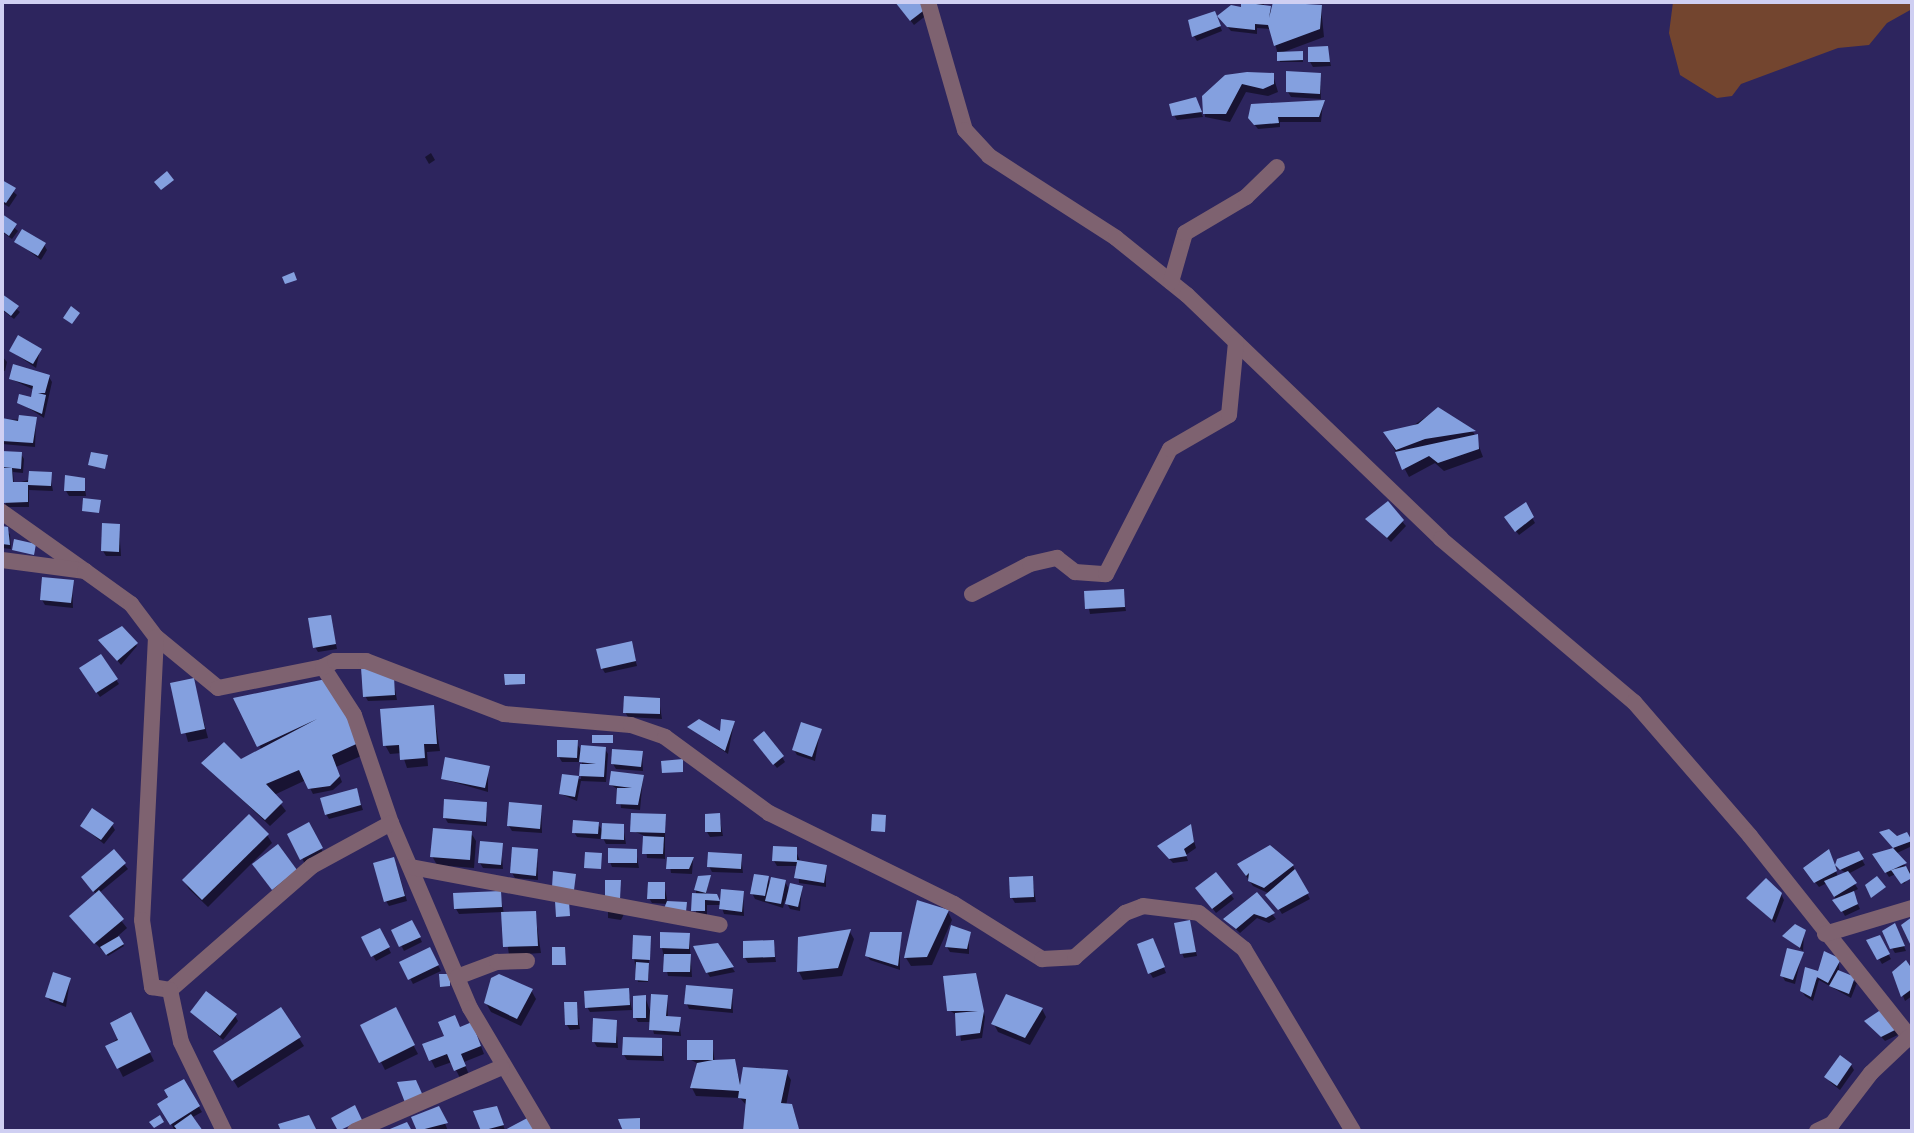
<!DOCTYPE html>
<html>
<head>
<meta charset="utf-8">
<style>
  body { margin:0 }
  #map { position:relative; width:1914px; height:1133px; overflow:hidden; background:#2d255e; font-family:Montserrat,sans-serif }
  div>[style] { position:absolute }
  [style*='--x'] { left:calc(var(--x)*1px); top:calc(var(--y)*1px); width:calc(var(--w)*1px); rotate:calc(var(--a)*1deg) }
  .green>* { inset:0; background:#73452f }
  .shadow>* { inset:0; background:#0007 }
  .building>* { inset:0; background:#84a0df }
  .minor>* { height:16px; margin:-8px; padding:0 8px; transform-origin:8px; border-radius:8px; background:#7e6270 }
  .tertiary>* { height:16px; margin:-8px; padding:0 8px; transform-origin:8px; border-radius:8px; background:#7e6270 }
  span { translate:-50% -50%; white-space:nowrap; text-align:center; line-height:1.15; -webkit-text-stroke:8px #16142d; paint-order:stroke }
  .frame { position:absolute; inset:0; border:4px solid #cfcff2; pointer-events:none }
</style>
</head>
<body>
<div id="map">
  <div class="green">
    <div style="clip-path:polygon(1673px 2px,1912px 2px,1912px 9px,1887px 23px,1869px 45px,1838px 48px,1741px 84px,1732px 96px,1717px 98px,1680px 75px,1669px 33px)"></div>
  </div>
  <div class="shadow">
    <div style="clip-path:polygon(896px 2px,920px 2px,928px 14px,914px 25px)"></div>
    <div style="clip-path:polygon(1245px 2px,1261px 2px,1273px 13px,1275px 2px,1321px 7px,1324px 37px,1281px 53px,1302px 53px,1303px 62px,1280px 62px,1271px 29px,1257px 28px,1257px 34px,1231px 31px,1219px 17px,1243px 9px)"></div>
    <div style="clip-path:polygon(1217px 18px,1222px 31px,1197px 41px,1194px 36px)"></div>
    <div style="clip-path:polygon(1327px 48px,1331px 66px,1313px 67px,1310px 62px)"></div>
    <div style="clip-path:polygon(1273px 75px,1278px 92px,1268px 96px,1246px 92px,1230px 122px,1205px 117px,1204px 97px,1226px 77px)"></div>
    <div style="clip-path:polygon(1320px 75px,1321px 99px,1291px 97px,1288px 92px)"></div>
    <div style="clip-path:polygon(1323px 102px,1321px 122px,1280px 122px,1280px 127px,1258px 129px,1254px 124px)"></div>
    <div style="clip-path:polygon(1198px 105px,1203px 117px,1177px 120px,1174px 115px)"></div>
    <div style="clip-path:polygon(431px 153px,435px 160px,429px 164px,425px 157px)"></div>
    <div style="clip-path:polygon(2px 182px,17px 195px,9px 207px,2px 203px)"></div>
    <div style="clip-path:polygon(2px 217px,18px 231px,12px 239px,2px 232px)"></div>
    <div style="clip-path:polygon(17px 242px,44px 245px,47px 250px,41px 260px)"></div>
    <div style="clip-path:polygon(2px 296px,20px 312px,14px 319px,2px 310px)"></div>
    <div style="clip-path:polygon(40px 350px,36px 368px,11px 351px)"></div>
    <div style="clip-path:polygon(2px 356px,7px 362px,5px 371px,2px 370px)"></div>
    <div style="clip-path:polygon(49px 377px,52px 382px,44px 418px,19px 402px,33px 399px,34px 390px,11px 379px)"></div>
    <div style="clip-path:polygon(1438px 409px,1474px 433px,1483px 457px,1444px 471px,1435px 463px,1409px 477px,1390px 441px)"></div>
    <div style="clip-path:polygon(36px 419px,35px 447px,2px 444px,2px 420px)"></div>
    <div style="clip-path:polygon(2px 453px,21px 454px,24px 459px,23px 473px,13px 472px,14px 484px,50px 474px,53px 491px,29px 490px,29px 507px,6px 507px)"></div>
    <div style="clip-path:polygon(84px 480px,86px 496px,69px 496px,66px 491px)"></div>
    <div style="clip-path:polygon(1387px 504px,1406px 526px,1391px 542px,1368px 520px)"></div>
    <div style="clip-path:polygon(1525px 505px,1535px 523px,1519px 535px,1509px 522px)"></div>
    <div style="clip-path:polygon(119px 526px,121px 556px,106px 556px,103px 551px)"></div>
    <div style="clip-path:polygon(2px 528px,10px 534px,11px 549px,2px 548px)"></div>
    <div style="clip-path:polygon(72px 582px,73px 608px,45px 605px,42px 600px)"></div>
    <div style="clip-path:polygon(1122px 591px,1126px 611px,1090px 614px,1086px 593px)"></div>
    <div style="clip-path:polygon(330px 617px,337px 649px,318px 652px,315px 647px)"></div>
    <div style="clip-path:polygon(122px 629px,137px 646px,121px 665px,101px 640px,112px 631px,121px 640px)"></div>
    <div style="clip-path:polygon(631px 643px,637px 666px,605px 673px,602px 668px)"></div>
    <div style="clip-path:polygon(100px 656px,119px 684px,100px 697px,84px 674px)"></div>
    <div style="clip-path:polygon(393px 679px,397px 700px,368px 701px,365px 696px)"></div>
    <div style="clip-path:polygon(193px 680px,208px 738px,188px 742px,172px 685px)"></div>
    <div style="clip-path:polygon(325px 681px,368px 753px,336px 767px,342px 782px,333px 790px,313px 794px,306px 780px,274px 795px,286px 811px,270px 826px,204px 764px,241px 762px,262px 751px,236px 699px)"></div>
    <div style="clip-path:polygon(659px 700px,662px 719px,628px 717px,625px 712px)"></div>
    <div style="clip-path:polygon(433px 707px,440px 751px,427px 752px,428px 766px,407px 768px,402px 753px,390px 754px,385px 745px)"></div>
    <div style="clip-path:polygon(734px 723px,728px 754px,690px 728px,721px 734px)"></div>
    <div style="clip-path:polygon(820px 731px,815px 761px,797px 755px,794px 750px)"></div>
    <div style="clip-path:polygon(576px 742px,582px 752px,605px 749px,608px 754px,606px 782px,581px 781px,577px 801px,561px 794px,563px 777px,581px 779px,582px 762px,562px 762px,559px 757px)"></div>
    <div style="clip-path:polygon(759px 745px,782px 757px,785px 762px,777px 768px)"></div>
    <div style="clip-path:polygon(642px 753px,643px 771px,616px 769px,613px 764px)"></div>
    <div style="clip-path:polygon(488px 768px,488px 792px,443px 779px)"></div>
    <div style="clip-path:polygon(643px 777px,640px 810px,621px 808px,619px 790px,611px 785px)"></div>
    <div style="clip-path:polygon(358px 795px,363px 810px,329px 819px,326px 814px)"></div>
    <div style="clip-path:polygon(486px 804px,487px 826px,448px 823px,445px 818px)"></div>
    <div style="clip-path:polygon(541px 807px,542px 833px,512px 831px,509px 826px)"></div>
    <div style="clip-path:polygon(719px 815px,723px 836px,710px 837px,707px 832px)"></div>
    <div style="clip-path:polygon(665px 816px,665px 859px,693px 859px,692px 874px,671px 873px,669px 859px,647px 858px,645px 836px,633px 831px)"></div>
    <div style="clip-path:polygon(598px 824px,604px 833px,623px 826px,626px 844px,606px 844px,601px 834px,600px 839px,577px 837px,574px 832px)"></div>
    <div style="clip-path:polygon(112px 825px,115px 830px,104px 844px,82px 826px)"></div>
    <div style="clip-path:polygon(308px 825px,324px 854px,305px 864px,290px 835px)"></div>
    <div style="clip-path:polygon(1190px 827px,1196px 848px,1186px 855px,1188px 861px,1173px 863px,1162px 851px)"></div>
    <div style="clip-path:polygon(471px 833px,476px 841px,474px 868px,437px 865px,432px 856px)"></div>
    <div style="clip-path:polygon(267px 835px,272px 843px,208px 907px,189px 889px,184px 881px)"></div>
    <div style="clip-path:polygon(1906px 835px,1912px 846px,1895px 854px,1912px 874px,1904px 884px,1896px 874px,1889px 877px,1875px 855px,1895px 850px,1885px 837px)"></div>
    <div style="clip-path:polygon(501px 845px,503px 869px,483px 868px,480px 863px)"></div>
    <div style="clip-path:polygon(795px 849px,801px 863px,826px 866px,826px 887px,799px 883px,798px 866px,777px 866px,774px 861px)"></div>
    <div style="clip-path:polygon(537px 851px,538px 880px,515px 878px,512px 873px)"></div>
    <div style="clip-path:polygon(636px 851px,639px 868px,612px 867px,610px 862px)"></div>
    <div style="clip-path:polygon(114px 852px,128px 869px,99px 893px,127px 928px,118px 936px,124px 946px,108px 956px,76px 924px,97px 895px,86px 882px)"></div>
    <div style="clip-path:polygon(1858px 853px,1865px 865px,1848px 874px,1836px 867px,1838px 860px)"></div>
    <div style="clip-path:polygon(741px 856px,743px 873px,712px 872px,709px 866px)"></div>
    <div style="clip-path:polygon(1831px 856px,1838px 877px,1849px 875px,1858px 889px,1852px 892px,1860px 909px,1845px 916px,1827px 883px,1819px 887px,1808px 873px)"></div>
    <div style="clip-path:polygon(396px 864px,407px 901px,389px 906px,386px 901px)"></div>
    <div style="clip-path:polygon(1293px 866px,1310px 899px,1282px 914px,1270px 894px,1253px 886px,1242px 870px)"></div>
    <div style="clip-path:polygon(1216px 874px,1234px 899px,1216px 913px,1201px 893px)"></div>
    <div style="clip-path:polygon(710px 877px,706px 895px,716px 896px,721px 905px,743px 893px,744px 916px,724px 914px,721px 905px,707px 905px,707px 916px,696px 915px,696px 890px)"></div>
    <div style="clip-path:polygon(767px 878px,771px 885px,785px 882px,790px 891px,802px 888px,800px 911px,790px 909px,785px 900px,783px 908px,755px 899px,752px 893px)"></div>
    <div style="clip-path:polygon(1032px 878px,1036px 902px,1015px 903px,1012px 898px)"></div>
    <div style="clip-path:polygon(664px 884px,668px 904px,652px 903px,649px 898px)"></div>
    <div style="clip-path:polygon(500px 893px,504px 914px,535px 913px,541px 953px,509px 955px,503px 912px,459px 914px,456px 909px)"></div>
    <div style="clip-path:polygon(1781px 894px,1784px 900px,1775px 923px,1749px 898px)"></div>
    <div style="clip-path:polygon(1257px 895px,1276px 919px,1269px 923px,1257px 918px,1240px 933px,1226px 920px)"></div>
    <div style="clip-path:polygon(608px 910px,624px 914px,621px 920px,608px 918px)"></div>
    <div style="clip-path:polygon(948px 912px,952px 920px,932px 965px,911px 966px,906px 958px)"></div>
    <div style="clip-path:polygon(412px 922px,422px 942px,404px 951px,394px 931px)"></div>
    <div style="clip-path:polygon(1189px 922px,1197px 956px,1184px 958px,1182px 953px)"></div>
    <div style="clip-path:polygon(379px 930px,391px 953px,376px 961px,363px 938px)"></div>
    <div style="clip-path:polygon(1897px 930px,1906px 951px,1895px 953px,1892px 948px)"></div>
    <div style="clip-path:polygon(850px 932px,854px 939px,842px 976px,803px 980px,799px 972px,800px 939px)"></div>
    <div style="clip-path:polygon(1804px 932px,1803px 951px,1785px 936px)"></div>
    <div style="clip-path:polygon(969px 933px,969px 954px,950px 952px,947px 947px)"></div>
    <div style="clip-path:polygon(900px 934px,900px 970px,870px 960px,867px 955px)"></div>
    <div style="clip-path:polygon(689px 935px,692px 977px,668px 976px,662px 948px)"></div>
    <div style="clip-path:polygon(650px 938px,648px 982px,638px 982px,634px 958px)"></div>
    <div style="clip-path:polygon(1879px 938px,1891px 959px,1882px 964px,1869px 941px)"></div>
    <div style="clip-path:polygon(773px 942px,776px 962px,748px 963px,745px 958px)"></div>
    <div style="clip-path:polygon(717px 945px,735px 972px,710px 977px,707px 972px)"></div>
    <div style="clip-path:polygon(1155px 945px,1166px 973px,1153px 978px,1150px 973px)"></div>
    <div style="clip-path:polygon(430px 949px,441px 971px,413px 984px,402px 963px)"></div>
    <div style="clip-path:polygon(1802px 954px,1795px 984px,1785px 981px,1782px 975px)"></div>
    <div style="clip-path:polygon(1839px 961px,1839px 972px,1857px 983px,1851px 998px,1819px 980px,1813px 1001px,1805px 996px,1802px 991px)"></div>
    <div style="clip-path:polygon(1912px 972px,1912px 996px,1905px 1001px,1894px 973px)"></div>
    <div style="clip-path:polygon(975px 975px,985px 1017px,982px 1038px,961px 1041px,958px 1016px,949px 1010px)"></div>
    <div style="clip-path:polygon(70px 980px,66px 1007px,50px 1001px,47px 996px)"></div>
    <div style="clip-path:polygon(531px 990px,536px 999px,521px 1026px,491px 1012px,486px 1003px)"></div>
    <div style="clip-path:polygon(628px 990px,632px 1010px,590px 1012px,587px 1007px)"></div>
    <div style="clip-path:polygon(732px 991px,733px 1013px,689px 1009px,687px 1004px)"></div>
    <div style="clip-path:polygon(645px 997px,652px 1016px,667px 997px,668px 1018px,679px 1019px,681px 1036px,654px 1034px,651px 1022px,638px 1022px,635px 1017px)"></div>
    <div style="clip-path:polygon(576px 1004px,580px 1029px,570px 1030px,567px 1025px)"></div>
    <div style="clip-path:polygon(1042px 1009px,1046px 1017px,1030px 1045px,998px 1032px,994px 1024px)"></div>
    <div style="clip-path:polygon(281px 1010px,304px 1046px,238px 1088px,216px 1052px)"></div>
    <div style="clip-path:polygon(192px 1012px,235px 1016px,238px 1021px,223px 1040px)"></div>
    <div style="clip-path:polygon(399px 1018px,418px 1054px,385px 1070px,381px 1062px)"></div>
    <div style="clip-path:polygon(616px 1022px,618px 1048px,597px 1047px,594px 1042px)"></div>
    <div style="clip-path:polygon(1867px 1022px,1898px 1029px,1900px 1034px,1885px 1041px)"></div>
    <div style="clip-path:polygon(135px 1023px,154px 1061px,123px 1077px,108px 1047px)"></div>
    <div style="clip-path:polygon(460px 1029px,476px 1033px,484px 1054px,464px 1062px,469px 1075px,460px 1078px,452px 1062px,435px 1068px,431px 1060px)"></div>
    <div style="clip-path:polygon(661px 1040px,664px 1061px,627px 1060px,624px 1055px)"></div>
    <div style="clip-path:polygon(712px 1042px,715px 1063px,734px 1061px,741px 1084px,786px 1072px,791px 1080px,786px 1106px,794px 1111px,799px 1131px,745px 1131px,747px 1106px,740px 1098px,696px 1096px,692px 1088px,699px 1064px,689px 1059px)"></div>
    <div style="clip-path:polygon(1851px 1065px,1854px 1070px,1840px 1090px,1830px 1082px,1827px 1077px)"></div>
    <div style="clip-path:polygon(183px 1081px,202px 1112px,191px 1118px,201px 1131px,174px 1129px,160px 1104px)"></div>
    <div style="clip-path:polygon(439px 1108px,448px 1131px,419px 1131px,413px 1118px)"></div>
    <div style="clip-path:polygon(476px 1112px,499px 1114px,505px 1130px,483px 1131px)"></div>
  </div>
  <div class="building">
    <div style="clip-path:polygon(895px 2px,922px 2px,927px 8px,910px 21px)"></div>
    <div style="clip-path:polygon(1241px 2px,1271px 6px,1269px 18px,1273px 2px,1322px 5px,1320px 29px,1274px 46px,1268px 25px,1255px 24px,1255px 30px,1227px 27px,1217px 16px,1231px 5px,1241px 7px)"></div>
    <div style="clip-path:polygon(1215px 11px,1221px 26px,1192px 37px,1188px 20px)"></div>
    <div style="clip-path:polygon(1328px 46px,1330px 62px,1308px 62px,1308px 47px)"></div>
    <div style="clip-path:polygon(1303px 51px,1303px 60px,1277px 61px,1277px 52px)"></div>
    <div style="clip-path:polygon(1286px 71px,1321px 73px,1320px 94px,1286px 92px)"></div>
    <div style="clip-path:polygon(1247px 72px,1274px 73px,1274px 84px,1263px 89px,1242px 84px,1226px 114px,1203px 114px,1202px 96px,1225px 75px)"></div>
    <div style="clip-path:polygon(1196px 97px,1202px 112px,1172px 116px,1169px 104px)"></div>
    <div style="clip-path:polygon(1325px 100px,1319px 117px,1278px 117px,1279px 123px,1254px 125px,1248px 118px,1251px 104px)"></div>
    <div style="clip-path:polygon(167px 171px,174px 180px,161px 190px,154px 182px)"></div>
    <div style="clip-path:polygon(2px 180px,16px 188px,6px 203px,2px 201px)"></div>
    <div style="clip-path:polygon(2px 214px,17px 224px,9px 236px,2px 231px)"></div>
    <div style="clip-path:polygon(22px 229px,46px 243px,38px 256px,14px 242px)"></div>
    <div style="clip-path:polygon(294px 272px,297px 280px,285px 284px,282px 277px)"></div>
    <div style="clip-path:polygon(2px 294px,19px 306px,11px 316px,2px 309px)"></div>
    <div style="clip-path:polygon(71px 306px,80px 313px,72px 324px,63px 318px)"></div>
    <div style="clip-path:polygon(18px 335px,42px 349px,33px 364px,9px 351px)"></div>
    <div style="clip-path:polygon(13px 364px,50px 375px,45px 393px,38px 393px,46px 395px,42px 414px,17px 403px,19px 394px,31px 397px,33px 386px,9px 379px)"></div>
    <div style="clip-path:polygon(1438px 407px,1476px 431px,1425px 439px,1396px 450px,1383px 432px,1418px 424px)"></div>
    <div style="clip-path:polygon(19px 415px,37px 417px,33px 443px,2px 441px,2px 418px,18px 421px)"></div>
    <div style="clip-path:polygon(1478px 434px,1479px 449px,1438px 463px,1429px 456px,1402px 470px,1395px 452px)"></div>
    <div style="clip-path:polygon(2px 451px,22px 452px,21px 469px,12px 468px,13px 482px,28px 482px,29px 471px,52px 472px,51px 486px,28px 485px,28px 502px,2px 503px,2px 468px,12px 468px,2px 467px)"></div>
    <div style="clip-path:polygon(91px 452px,108px 455px,105px 469px,88px 465px)"></div>
    <div style="clip-path:polygon(65px 475px,85px 478px,85px 491px,64px 491px)"></div>
    <div style="clip-path:polygon(83px 498px,101px 500px,99px 513px,82px 511px)"></div>
    <div style="clip-path:polygon(1388px 501px,1404px 520px,1387px 538px,1365px 519px)"></div>
    <div style="clip-path:polygon(1526px 502px,1534px 517px,1515px 532px,1504px 517px)"></div>
    <div style="clip-path:polygon(102px 523px,120px 524px,119px 552px,101px 551px)"></div>
    <div style="clip-path:polygon(2px 526px,8px 527px,10px 545px,2px 544px)"></div>
    <div style="clip-path:polygon(14px 539px,36px 544px,34px 555px,12px 550px)"></div>
    <div style="clip-path:polygon(42px 577px,74px 580px,71px 603px,40px 600px)"></div>
    <div style="clip-path:polygon(1124px 589px,1125px 607px,1085px 609px,1084px 591px)"></div>
    <div style="clip-path:polygon(331px 615px,336px 644px,313px 648px,308px 618px)"></div>
    <div style="clip-path:polygon(122px 626px,138px 643px,117px 661px,98px 640px)"></div>
    <div style="clip-path:polygon(632px 641px,636px 661px,601px 669px,596px 649px)"></div>
    <div style="clip-path:polygon(101px 654px,118px 679px,96px 693px,79px 668px)"></div>
    <div style="clip-path:polygon(361px 667px,394px 677px,395px 695px,363px 697px)"></div>
    <div style="clip-path:polygon(504px 674px,525px 674px,525px 684px,505px 685px)"></div>
    <div style="clip-path:polygon(194px 678px,205px 729px,181px 734px,170px 683px)"></div>
    <div style="clip-path:polygon(326px 679px,363px 741px,332px 755px,340px 776px,330px 786px,308px 789px,299px 770px,266px 784px,283px 802px,265px 820px,201px 763px,224px 742px,241px 759px,317px 719px,257px 747px,233px 698px)"></div>
    <div style="clip-path:polygon(624px 696px,660px 698px,660px 714px,623px 713px)"></div>
    <div style="clip-path:polygon(434px 705px,437px 744px,424px 744px,425px 758px,400px 760px,399px 745px,383px 746px,380px 709px)"></div>
    <div style="clip-path:polygon(699px 719px,720px 731px,721px 719px,735px 721px,725px 751px,687px 727px)"></div>
    <div style="clip-path:polygon(801px 722px,822px 729px,812px 757px,792px 750px)"></div>
    <div style="clip-path:polygon(764px 731px,784px 756px,773px 765px,753px 740px)"></div>
    <div style="clip-path:polygon(592px 735px,613px 735px,613px 743px,592px 743px)"></div>
    <div style="clip-path:polygon(557px 740px,578px 740px,577px 758px,557px 757px)"></div>
    <div style="clip-path:polygon(581px 745px,606px 747px,604px 777px,579px 776px,580px 764px,596px 764px,579px 762px)"></div>
    <div style="clip-path:polygon(612px 749px,643px 751px,641px 767px,611px 764px)"></div>
    <div style="clip-path:polygon(445px 757px,490px 766px,485px 788px,441px 779px)"></div>
    <div style="clip-path:polygon(683px 759px,683px 772px,662px 773px,661px 761px)"></div>
    <div style="clip-path:polygon(611px 771px,644px 775px,638px 805px,616px 804px,617px 788px,632px 788px,609px 785px)"></div>
    <div style="clip-path:polygon(562px 774px,579px 776px,575px 797px,559px 794px)"></div>
    <div style="clip-path:polygon(357px 788px,361px 805px,325px 815px,320px 798px)"></div>
    <div style="clip-path:polygon(444px 799px,487px 802px,486px 822px,443px 818px)"></div>
    <div style="clip-path:polygon(509px 802px,542px 805px,540px 829px,507px 826px)"></div>
    <div style="clip-path:polygon(92px 808px,114px 823px,101px 840px,80px 826px)"></div>
    <div style="clip-path:polygon(631px 813px,666px 814px,665px 833px,630px 832px)"></div>
    <div style="clip-path:polygon(720px 813px,721px 832px,705px 832px,705px 814px)"></div>
    <div style="clip-path:polygon(249px 814px,269px 834px,202px 900px,182px 880px)"></div>
    <div style="clip-path:polygon(872px 814px,886px 815px,885px 832px,871px 831px)"></div>
    <div style="clip-path:polygon(573px 820px,599px 822px,598px 834px,572px 833px)"></div>
    <div style="clip-path:polygon(309px 822px,323px 848px,300px 860px,287px 834px)"></div>
    <div style="clip-path:polygon(602px 823px,624px 824px,624px 840px,601px 839px)"></div>
    <div style="clip-path:polygon(1191px 824px,1194px 842px,1184px 849px,1187px 856px,1169px 859px,1157px 846px)"></div>
    <div style="clip-path:polygon(433px 828px,472px 831px,470px 860px,430px 857px)"></div>
    <div style="clip-path:polygon(1889px 829px,1897px 836px,1907px 832px,1912px 841px,1893px 848px,1907px 863px,1885px 873px,1872px 854px,1893px 848px,1879px 832px)"></div>
    <div style="clip-path:polygon(643px 836px,664px 837px,663px 854px,642px 854px)"></div>
    <div style="clip-path:polygon(480px 841px,503px 843px,501px 865px,478px 863px)"></div>
    <div style="clip-path:polygon(278px 844px,297px 870px,272px 890px,252px 864px)"></div>
    <div style="clip-path:polygon(1270px 845px,1294px 865px,1264px 888px,1248px 881px,1249px 873px,1246px 876px,1237px 864px)"></div>
    <div style="clip-path:polygon(773px 846px,797px 847px,797px 860px,827px 865px,824px 883px,794px 878px,797px 862px,772px 861px)"></div>
    <div style="clip-path:polygon(512px 847px,538px 849px,536px 876px,510px 873px)"></div>
    <div style="clip-path:polygon(608px 848px,637px 849px,637px 863px,608px 863px)"></div>
    <div style="clip-path:polygon(114px 849px,126px 863px,93px 892px,81px 877px)"></div>
    <div style="clip-path:polygon(1829px 849px,1835px 865px,1837px 859px,1859px 851px,1864px 859px,1840px 870px,1835px 865px,1837px 871px,1814px 883px,1803px 868px)"></div>
    <div style="clip-path:polygon(585px 852px,602px 853px,601px 869px,584px 868px)"></div>
    <div style="clip-path:polygon(708px 852px,742px 854px,741px 869px,707px 867px)"></div>
    <div style="clip-path:polygon(394px 857px,405px 896px,384px 902px,373px 863px)"></div>
    <div style="clip-path:polygon(667px 857px,694px 857px,689px 869px,666px 869px)"></div>
    <div style="clip-path:polygon(1906px 866px,1912px 878px,1901px 884px,1891px 870px)"></div>
    <div style="clip-path:polygon(1295px 869px,1309px 893px,1278px 910px,1265px 895px)"></div>
    <div style="clip-path:polygon(553px 871px,576px 874px,574px 890px,552px 887px)"></div>
    <div style="clip-path:polygon(1848px 871px,1857px 883px,1834px 897px,1824px 881px)"></div>
    <div style="clip-path:polygon(1216px 872px,1233px 893px,1212px 909px,1195px 888px)"></div>
    <div style="clip-path:polygon(754px 874px,769px 876px,765px 896px,750px 894px)"></div>
    <div style="clip-path:polygon(711px 875px,706px 893px,694px 890px,698px 876px)"></div>
    <div style="clip-path:polygon(1033px 876px,1034px 897px,1010px 898px,1009px 877px)"></div>
    <div style="clip-path:polygon(1877px 876px,1886px 887px,1871px 898px,1865px 885px)"></div>
    <div style="clip-path:polygon(771px 877px,786px 880px,781px 904px,765px 901px)"></div>
    <div style="clip-path:polygon(1766px 878px,1782px 893px,1772px 920px,1746px 898px)"></div>
    <div style="clip-path:polygon(605px 880px,621px 880px,620px 899px,605px 898px)"></div>
    <div style="clip-path:polygon(648px 882px,665px 882px,665px 899px,647px 899px)"></div>
    <div style="clip-path:polygon(790px 883px,803px 886px,798px 907px,785px 904px)"></div>
    <div style="clip-path:polygon(721px 889px,744px 891px,742px 912px,719px 909px,720px 901px,705px 900px,705px 911px,691px 911px,692px 893px,717px 894px,720px 901px)"></div>
    <div style="clip-path:polygon(99px 890px,124px 919px,94px 944px,69px 916px)"></div>
    <div style="clip-path:polygon(501px 891px,502px 907px,454px 909px,453px 893px)"></div>
    <div style="clip-path:polygon(1854px 891px,1858px 904px,1841px 912px,1832px 900px)"></div>
    <div style="clip-path:polygon(1257px 892px,1275px 913px,1266px 918px,1254px 914px,1236px 929px,1223px 919px)"></div>
    <div style="clip-path:polygon(917px 900px,949px 910px,927px 957px,904px 958px)"></div>
    <div style="clip-path:polygon(555px 901px,569px 901px,570px 916px,556px 917px)"></div>
    <div style="clip-path:polygon(667px 901px,687px 902px,686px 912px,663px 911px)"></div>
    <div style="clip-path:polygon(536px 911px,538px 946px,503px 947px,501px 912px)"></div>
    <div style="clip-path:polygon(1912px 917px,1912px 948px,1901px 925px)"></div>
    <div style="clip-path:polygon(412px 920px,421px 937px,399px 947px,391px 930px)"></div>
    <div style="clip-path:polygon(1190px 920px,1196px 952px,1180px 954px,1174px 923px)"></div>
    <div style="clip-path:polygon(1895px 923px,1905px 946px,1890px 949px,1882px 931px)"></div>
    <div style="clip-path:polygon(1795px 924px,1806px 930px,1800px 948px,1782px 936px)"></div>
    <div style="clip-path:polygon(951px 925px,971px 932px,967px 949px,945px 947px)"></div>
    <div style="clip-path:polygon(380px 928px,390px 947px,371px 957px,361px 937px)"></div>
    <div style="clip-path:polygon(851px 929px,838px 968px,797px 972px,798px 937px)"></div>
    <div style="clip-path:polygon(660px 932px,690px 933px,689px 949px,660px 948px)"></div>
    <div style="clip-path:polygon(870px 932px,902px 932px,898px 966px,865px 956px)"></div>
    <div style="clip-path:polygon(633px 935px,651px 936px,650px 960px,632px 959px)"></div>
    <div style="clip-path:polygon(1880px 935px,1890px 954px,1877px 960px,1866px 940px)"></div>
    <div style="clip-path:polygon(119px 936px,124px 944px,106px 955px,100px 947px)"></div>
    <div style="clip-path:polygon(1153px 938px,1165px 967px,1148px 974px,1137px 944px)"></div>
    <div style="clip-path:polygon(774px 940px,775px 957px,743px 958px,743px 941px)"></div>
    <div style="clip-path:polygon(718px 943px,734px 967px,706px 973px,693px 946px)"></div>
    <div style="clip-path:polygon(430px 947px,439px 965px,408px 980px,399px 962px)"></div>
    <div style="clip-path:polygon(552px 947px,565px 947px,566px 965px,552px 965px)"></div>
    <div style="clip-path:polygon(1787px 948px,1804px 952px,1793px 980px,1780px 976px)"></div>
    <div style="clip-path:polygon(1824px 951px,1841px 959px,1828px 983px,1817px 977px,1811px 997px,1800px 991px,1805px 967px,1818px 971px)"></div>
    <div style="clip-path:polygon(664px 954px,691px 954px,690px 972px,663px 972px)"></div>
    <div style="clip-path:polygon(1906px 960px,1912px 969px,1912px 989px,1901px 997px,1892px 972px)"></div>
    <div style="clip-path:polygon(636px 962px,649px 963px,648px 981px,635px 980px)"></div>
    <div style="clip-path:polygon(1838px 970px,1855px 977px,1849px 994px,1829px 986px)"></div>
    <div style="clip-path:polygon(53px 972px,71px 978px,63px 1003px,45px 997px)"></div>
    <div style="clip-path:polygon(976px 973px,984px 1011px,980px 1033px,956px 1036px,955px 1013px,978px 1011px,947px 1011px,943px 976px)"></div>
    <div style="clip-path:polygon(439px 974px,450px 974px,450px 986px,440px 987px)"></div>
    <div style="clip-path:polygon(499px 974px,533px 989px,517px 1019px,484px 1003px,491px 978px)"></div>
    <div style="clip-path:polygon(686px 985px,733px 989px,731px 1009px,684px 1004px)"></div>
    <div style="clip-path:polygon(629px 988px,630px 1005px,585px 1008px,584px 991px)"></div>
    <div style="clip-path:polygon(206px 991px,237px 1014px,220px 1036px,190px 1012px)"></div>
    <div style="clip-path:polygon(651px 994px,668px 995px,666px 1016px,681px 1017px,679px 1032px,649px 1030px)"></div>
    <div style="clip-path:polygon(1006px 994px,1043px 1008px,1025px 1038px,991px 1024px)"></div>
    <div style="clip-path:polygon(646px 995px,646px 1018px,633px 1018px,633px 996px)"></div>
    <div style="clip-path:polygon(564px 1002px,577px 1002px,578px 1025px,565px 1025px)"></div>
    <div style="clip-path:polygon(281px 1007px,301px 1037px,232px 1081px,213px 1051px)"></div>
    <div style="clip-path:polygon(396px 1007px,415px 1045px,379px 1063px,360px 1025px)"></div>
    <div style="clip-path:polygon(1882px 1009px,1899px 1028px,1881px 1037px,1864px 1021px)"></div>
    <div style="clip-path:polygon(131px 1012px,151px 1052px,117px 1069px,105px 1046px,118px 1040px,110px 1023px)"></div>
    <div style="clip-path:polygon(455px 1015px,460px 1027px,472px 1022px,481px 1046px,461px 1054px,466px 1066px,454px 1071px,447px 1054px,429px 1061px,422px 1044px,444px 1036px,438px 1022px)"></div>
    <div style="clip-path:polygon(593px 1018px,617px 1020px,616px 1043px,592px 1042px)"></div>
    <div style="clip-path:polygon(623px 1037px,662px 1038px,662px 1056px,622px 1055px)"></div>
    <div style="clip-path:polygon(687px 1040px,713px 1040px,713px 1060px,735px 1059px,740px 1085px,743px 1067px,788px 1070px,781px 1103px,792px 1104px,799px 1129px,743px 1131px,746px 1099px,738px 1098px,739px 1091px,690px 1088px,697px 1063px,713px 1060px,687px 1060px)"></div>
    <div style="clip-path:polygon(1840px 1055px,1852px 1064px,1837px 1086px,1824px 1077px)"></div>
    <div style="clip-path:polygon(184px 1079px,200px 1106px,170px 1125px,157px 1104px,168px 1097px,164px 1090px)"></div>
    <div style="clip-path:polygon(416px 1080px,424px 1098px,406px 1105px,397px 1082px)"></div>
    <div style="clip-path:polygon(355px 1105px,362px 1120px,338px 1131px,331px 1118px)"></div>
    <div style="clip-path:polygon(439px 1106px,448px 1123px,417px 1131px,411px 1117px)"></div>
    <div style="clip-path:polygon(497px 1106px,504px 1125px,481px 1131px,473px 1111px)"></div>
    <div style="clip-path:polygon(191px 1114px,203px 1131px,178px 1131px,174px 1126px)"></div>
    <div style="clip-path:polygon(160px 1115px,164px 1122px,154px 1128px,149px 1122px)"></div>
    <div style="clip-path:polygon(309px 1115px,317px 1131px,281px 1131px,278px 1124px)"></div>
    <div style="clip-path:polygon(533px 1115px,543px 1131px,503px 1131px)"></div>
    <div style="clip-path:polygon(640px 1118px,640px 1131px,623px 1131px,618px 1119px)"></div>
    <div style="clip-path:polygon(407px 1122px,412px 1131px,385px 1131px)"></div>
  </div>
  <div class="minor">
    <div style="--x:928;--y:2;--w:133;--a:73.9"></div>
    <div style="--x:965;--y:130;--w:35;--a:47"></div>
    <div style="--x:989;--y:156;--w:151;--a:32.8"></div>
    <div style="--x:1116;--y:238;--w:91;--a:38.8"></div>
    <div style="--x:1187;--y:295;--w:352;--a:43.8"></div>
    <div style="--x:1441;--y:539;--w:253;--a:40.2"></div>
    <div style="--x:1634;--y:702;--w:177;--a:49.1"></div>
    <div style="--x:1750;--y:836;--w:260;--a:51.5"></div>
    <div style="--x:1171;--y:282;--w:51;--a:-74.1"></div>
    <div style="--x:1185;--y:233;--w:71;--a:-30.5"></div>
    <div style="--x:1246;--y:197;--w:43;--a:-44.1"></div>
    <div style="--x:2;--y:512;--w:102;--a:35.4"></div>
    <div style="--x:972;--y:594;--w:65;--a:-27.3"></div>
    <div style="--x:1030;--y:564;--w:28;--a:-13"></div>
    <div style="--x:1057;--y:558;--w:23;--a:38"></div>
    <div style="--x:1075;--y:572;--w:31;--a:4"></div>
    <div style="--x:1106;--y:574;--w:140;--a:-62.9"></div>
    <div style="--x:1170;--y:449;--w:68;--a:-30"></div>
    <div style="--x:1229;--y:415;--w:73;--a:-84.5"></div>
    <div style="--x:156;--y:637;--w:80;--a:39.4"></div>
    <div style="--x:218;--y:688;--w:107;--a:-11.3"></div>
    <div style="--x:323;--y:667;--w:57;--a:57.1"></div>
    <div style="--x:354;--y:715;--w:114;--a:71.1"></div>
    <div style="--x:391;--y:823;--w:201;--a:66.9"></div>
    <div style="--x:470;--y:1008;--w:143;--a:59.3"></div>
    <div style="--x:323;--y:667;--w:13;--a:-27"></div>
    <div style="--x:335;--y:661;--w:31;--a:0"></div>
    <div style="--x:366;--y:661;--w:148;--a:21"></div>
    <div style="--x:504;--y:714;--w:127;--a:5"></div>
    <div style="--x:631;--y:725;--w:36;--a:19"></div>
    <div style="--x:665;--y:737;--w:129;--a:36.2"></div>
    <div style="--x:769;--y:813;--w:206;--a:26.2"></div>
    <div style="--x:954;--y:904;--w:104;--a:32"></div>
    <div style="--x:1042;--y:959;--w:33;--a:-3"></div>
    <div style="--x:1075;--y:957;--w:67;--a:-41.3"></div>
    <div style="--x:1125;--y:913;--w:19;--a:-21"></div>
    <div style="--x:1143;--y:906;--w:56;--a:7.1"></div>
    <div style="--x:1199;--y:913;--w:58;--a:38.7"></div>
    <div style="--x:1244;--y:949;--w:212;--a:59.1"></div>
    <div style="--x:411;--y:867;--w:314;--a:10.6"></div>
    <div style="--x:1825;--y:934;--w:91;--a:-16.6"></div>
    <div style="--x:457;--y:977;--w:43;--a:-20.6"></div>
    <div style="--x:497;--y:962;--w:30;--a:-2"></div>
    <div style="--x:170;--y:990;--w:189;--a:-41.1"></div>
    <div style="--x:312;--y:866;--w:90;--a:-28.6"></div>
    <div style="--x:355;--y:1131;--w:160;--a:-23.5"></div>
    <div style="--x:1817;--y:1131;--w:17;--a:-25"></div>
    <div style="--x:1832;--y:1124;--w:64;--a:-52.6"></div>
    <div style="--x:1871;--y:1073;--w:52;--a:-43.5"></div>
  </div>
  <div class="tertiary">
    <div style="--x:2;--y:560;--w:84;--a:7.5"></div>
    <div style="--x:85;--y:571;--w:57;--a:35.7"></div>
    <div style="--x:131;--y:604;--w:41;--a:52.9"></div>
    <div style="--x:156;--y:637;--w:283;--a:92.8"></div>
    <div style="--x:142;--y:920;--w:68;--a:81.5"></div>
    <div style="--x:152;--y:987;--w:18;--a:9"></div>
    <div style="--x:170;--y:990;--w:53;--a:78.1"></div>
    <div style="--x:181;--y:1042;--w:99;--a:64.2"></div>
  </div>
  <div class="frame"></div>
</div>
</body>
</html>
